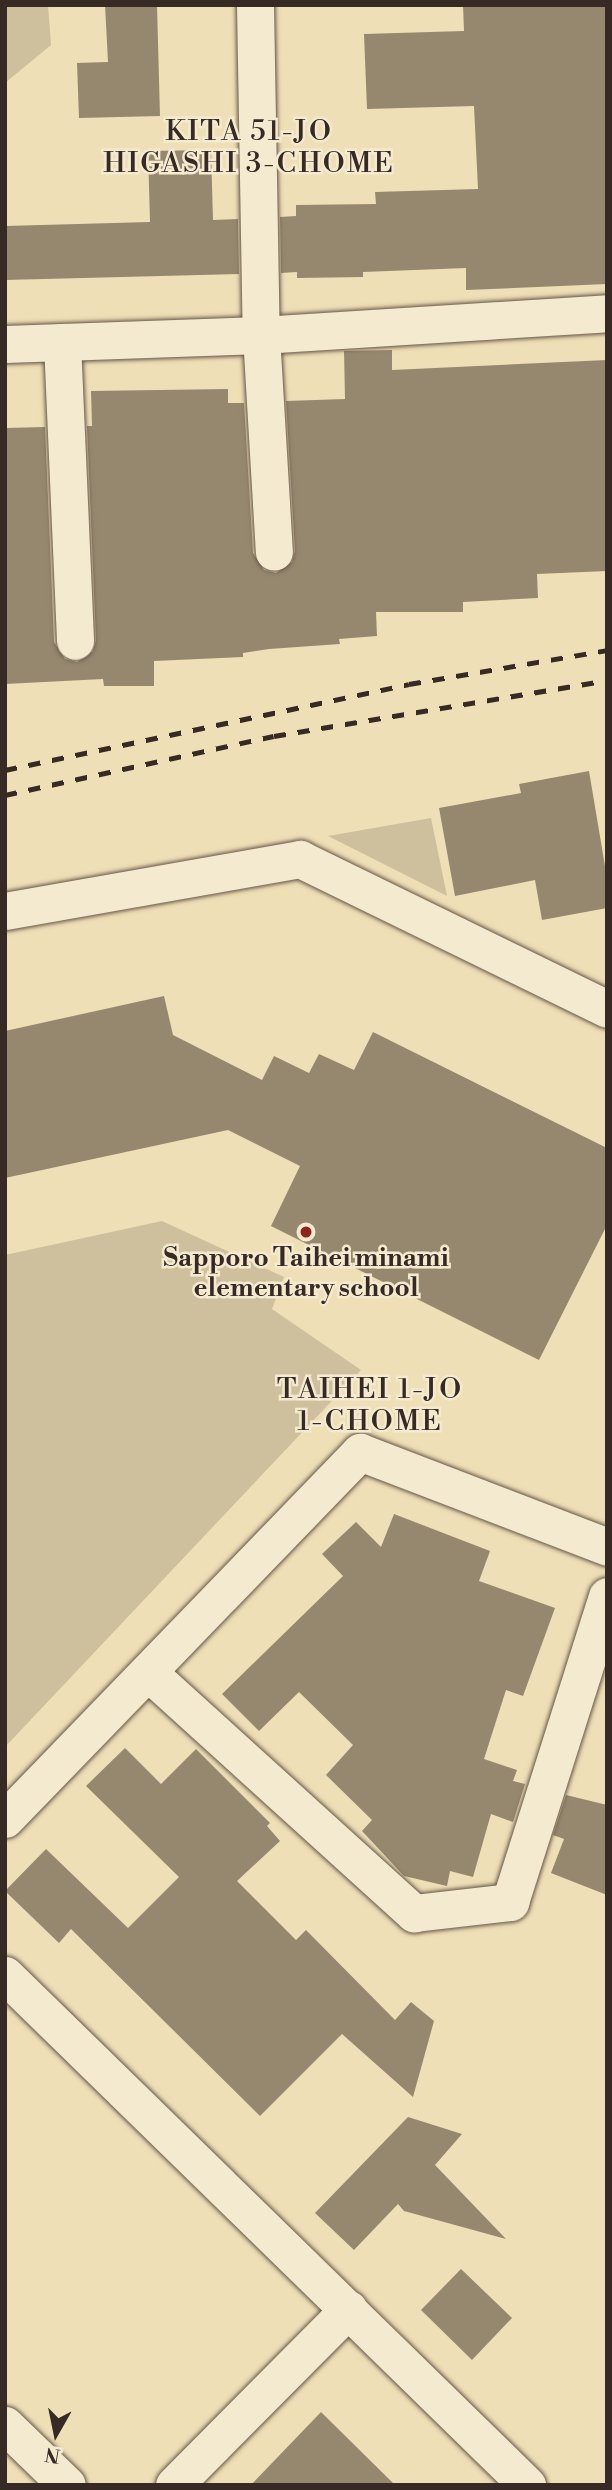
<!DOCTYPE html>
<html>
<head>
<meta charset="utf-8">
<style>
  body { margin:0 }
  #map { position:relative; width:612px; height:2490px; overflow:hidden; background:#eedfb6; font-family:"Libre Bodoni",serif }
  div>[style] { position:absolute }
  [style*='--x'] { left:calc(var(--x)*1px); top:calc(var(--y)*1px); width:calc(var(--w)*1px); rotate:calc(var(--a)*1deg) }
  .green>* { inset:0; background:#cfc09d }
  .building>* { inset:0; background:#96886f }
  .roads { filter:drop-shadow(0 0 2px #655648) drop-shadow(0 0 2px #655648) }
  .street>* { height:37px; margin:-18.5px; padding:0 18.5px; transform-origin:18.5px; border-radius:18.5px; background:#f4ead0 }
  .rail>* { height:5px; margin-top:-2.5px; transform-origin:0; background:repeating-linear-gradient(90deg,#372923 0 12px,transparent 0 24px) }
  .dots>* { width:19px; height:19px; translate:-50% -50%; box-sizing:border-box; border:4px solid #f4ead0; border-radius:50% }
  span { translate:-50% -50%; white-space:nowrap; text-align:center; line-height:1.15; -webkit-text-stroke:5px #f4ead0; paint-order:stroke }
  .poi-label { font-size:26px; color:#372923; font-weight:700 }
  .neighbourhood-label { font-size:28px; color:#372923; letter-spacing:2px }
  .frame { position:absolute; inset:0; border:7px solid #372923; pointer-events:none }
  .north { position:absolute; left:21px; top:2399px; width:70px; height:70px; -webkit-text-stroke:5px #f4ead0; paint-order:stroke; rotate:189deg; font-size:19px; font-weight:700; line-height:28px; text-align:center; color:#372923 }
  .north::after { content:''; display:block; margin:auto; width:24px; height:32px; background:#372923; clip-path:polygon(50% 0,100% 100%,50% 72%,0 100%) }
</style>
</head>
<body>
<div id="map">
  <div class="green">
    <div style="clip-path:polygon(5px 5px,48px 5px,51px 45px,5px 83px)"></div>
    <div style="clip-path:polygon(431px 818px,447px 896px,328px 836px)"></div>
    <div style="clip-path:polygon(162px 1221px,284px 1277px,272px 1309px,361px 1370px,5px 1747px,5px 1255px)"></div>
  </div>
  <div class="building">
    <div style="clip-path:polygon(105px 5px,157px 5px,160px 116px,79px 118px,77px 63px,108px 62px)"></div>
    <div style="clip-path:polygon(463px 5px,607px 5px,607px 284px,466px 290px,466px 268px,363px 272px,363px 277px,297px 278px,297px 272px,281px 273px,280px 217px,296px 216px,296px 205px,376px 204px,375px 192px,478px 189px,474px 106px,367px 109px,364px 34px,464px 31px)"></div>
    <div style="clip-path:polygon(211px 150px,213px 220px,238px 219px,239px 274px,5px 280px,5px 226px,150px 222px,148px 151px)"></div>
    <div style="clip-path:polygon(392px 350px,392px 370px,607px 360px,607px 571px,537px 574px,538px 598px,463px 602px,463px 612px,376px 612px,377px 636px,339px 639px,340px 644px,269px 649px,243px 653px,243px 657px,154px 661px,154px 686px,104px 686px,103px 679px,5px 684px,5px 428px,45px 427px,54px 642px,65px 659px,77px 662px,93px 651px,96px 640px,87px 426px,92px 426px,91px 391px,228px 389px,228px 403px,244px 403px,253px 553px,264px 570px,276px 573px,292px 562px,295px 551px,286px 401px,345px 399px,344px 351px)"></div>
    <div style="clip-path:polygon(589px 771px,607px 878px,607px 908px,542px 920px,535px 880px,455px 896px,439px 808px,521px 793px,519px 784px)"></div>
    <div style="clip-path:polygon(164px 996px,173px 1035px,262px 1080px,274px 1056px,309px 1073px,319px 1054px,354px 1070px,373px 1032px,607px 1148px,607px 1225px,539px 1360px,271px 1226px,300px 1166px,228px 1130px,5px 1178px,5px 1031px)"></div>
    <div style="clip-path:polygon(394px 1514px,490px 1551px,479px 1581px,555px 1608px,523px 1696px,506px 1690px,484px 1759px,517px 1770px,513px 1781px,525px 1784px,513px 1822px,491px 1814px,473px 1877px,450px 1871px,447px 1886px,404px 1876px,362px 1831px,372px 1820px,326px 1775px,353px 1745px,299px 1692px,259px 1731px,222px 1694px,343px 1576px,322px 1554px,356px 1522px,381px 1547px)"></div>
    <div style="clip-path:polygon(125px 1748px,161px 1784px,196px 1749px,270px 1823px,267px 1826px,280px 1841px,237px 1881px,296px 1940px,306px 1930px,395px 2020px,411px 2002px,434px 2021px,413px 2097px,342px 2034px,260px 2116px,71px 1929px,59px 1943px,5px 1891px,46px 1849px,128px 1928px,179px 1877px,86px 1786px)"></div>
    <div style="clip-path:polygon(566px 1795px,607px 1805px,607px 1895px,551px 1873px,564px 1839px,553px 1835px)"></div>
    <div style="clip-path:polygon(408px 2117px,462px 2134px,435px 2165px,506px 2239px,404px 2211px,398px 2204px,354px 2250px,315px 2213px)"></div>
    <div style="clip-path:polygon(461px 2269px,512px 2318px,472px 2360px,421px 2310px)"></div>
    <div style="clip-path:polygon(321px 2412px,395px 2485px,251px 2485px)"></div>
  </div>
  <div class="roads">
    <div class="street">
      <div style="--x:255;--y:5;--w:330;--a:89"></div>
      <div style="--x:261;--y:335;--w:217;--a:86.6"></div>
      <div style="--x:62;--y:342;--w:299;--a:87.5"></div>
      <div style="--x:5;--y:344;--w:256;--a:-2"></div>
      <div style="--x:261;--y:335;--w:347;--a:-3.6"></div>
      <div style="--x:5;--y:911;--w:300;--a:-10"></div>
      <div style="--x:300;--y:859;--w:342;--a:26"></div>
      <div style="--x:149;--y:1673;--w:358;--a:42.2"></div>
      <div style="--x:414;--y:1913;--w:97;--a:-6.5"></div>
      <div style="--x:510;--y:1902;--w:321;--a:-72.4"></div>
      <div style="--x:5;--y:1819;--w:511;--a:-45.95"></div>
      <div style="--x:360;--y:1452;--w:265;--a:21"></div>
      <div style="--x:5;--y:1975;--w:730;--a:44.33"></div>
      <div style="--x:5;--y:2425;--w:86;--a:44.1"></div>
      <div style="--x:174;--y:2485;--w:248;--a:-45.2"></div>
    </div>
  </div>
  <div class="rail">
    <div style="--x:5;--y:770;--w:413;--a:-12"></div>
    <div style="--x:409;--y:684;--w:201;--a:-9.7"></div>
    <div style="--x:5;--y:795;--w:275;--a:-12.4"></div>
    <div style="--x:274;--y:736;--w:338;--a:-9.5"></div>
  </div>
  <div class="dots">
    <div style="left:306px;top:1232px;background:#8f2418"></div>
  </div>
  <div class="poi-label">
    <span style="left:306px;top:1274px">Sapporo Taihei minami<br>elementary school</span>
  </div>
  <div class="neighbourhood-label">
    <span style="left:249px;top:148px">KITA 51-JO<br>HIGASHI 3-CHOME</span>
    <span style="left:370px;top:1406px">TAIHEI 1-JO<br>1-CHOME</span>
  </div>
  <div class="frame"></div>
  <div class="north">N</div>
</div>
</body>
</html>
